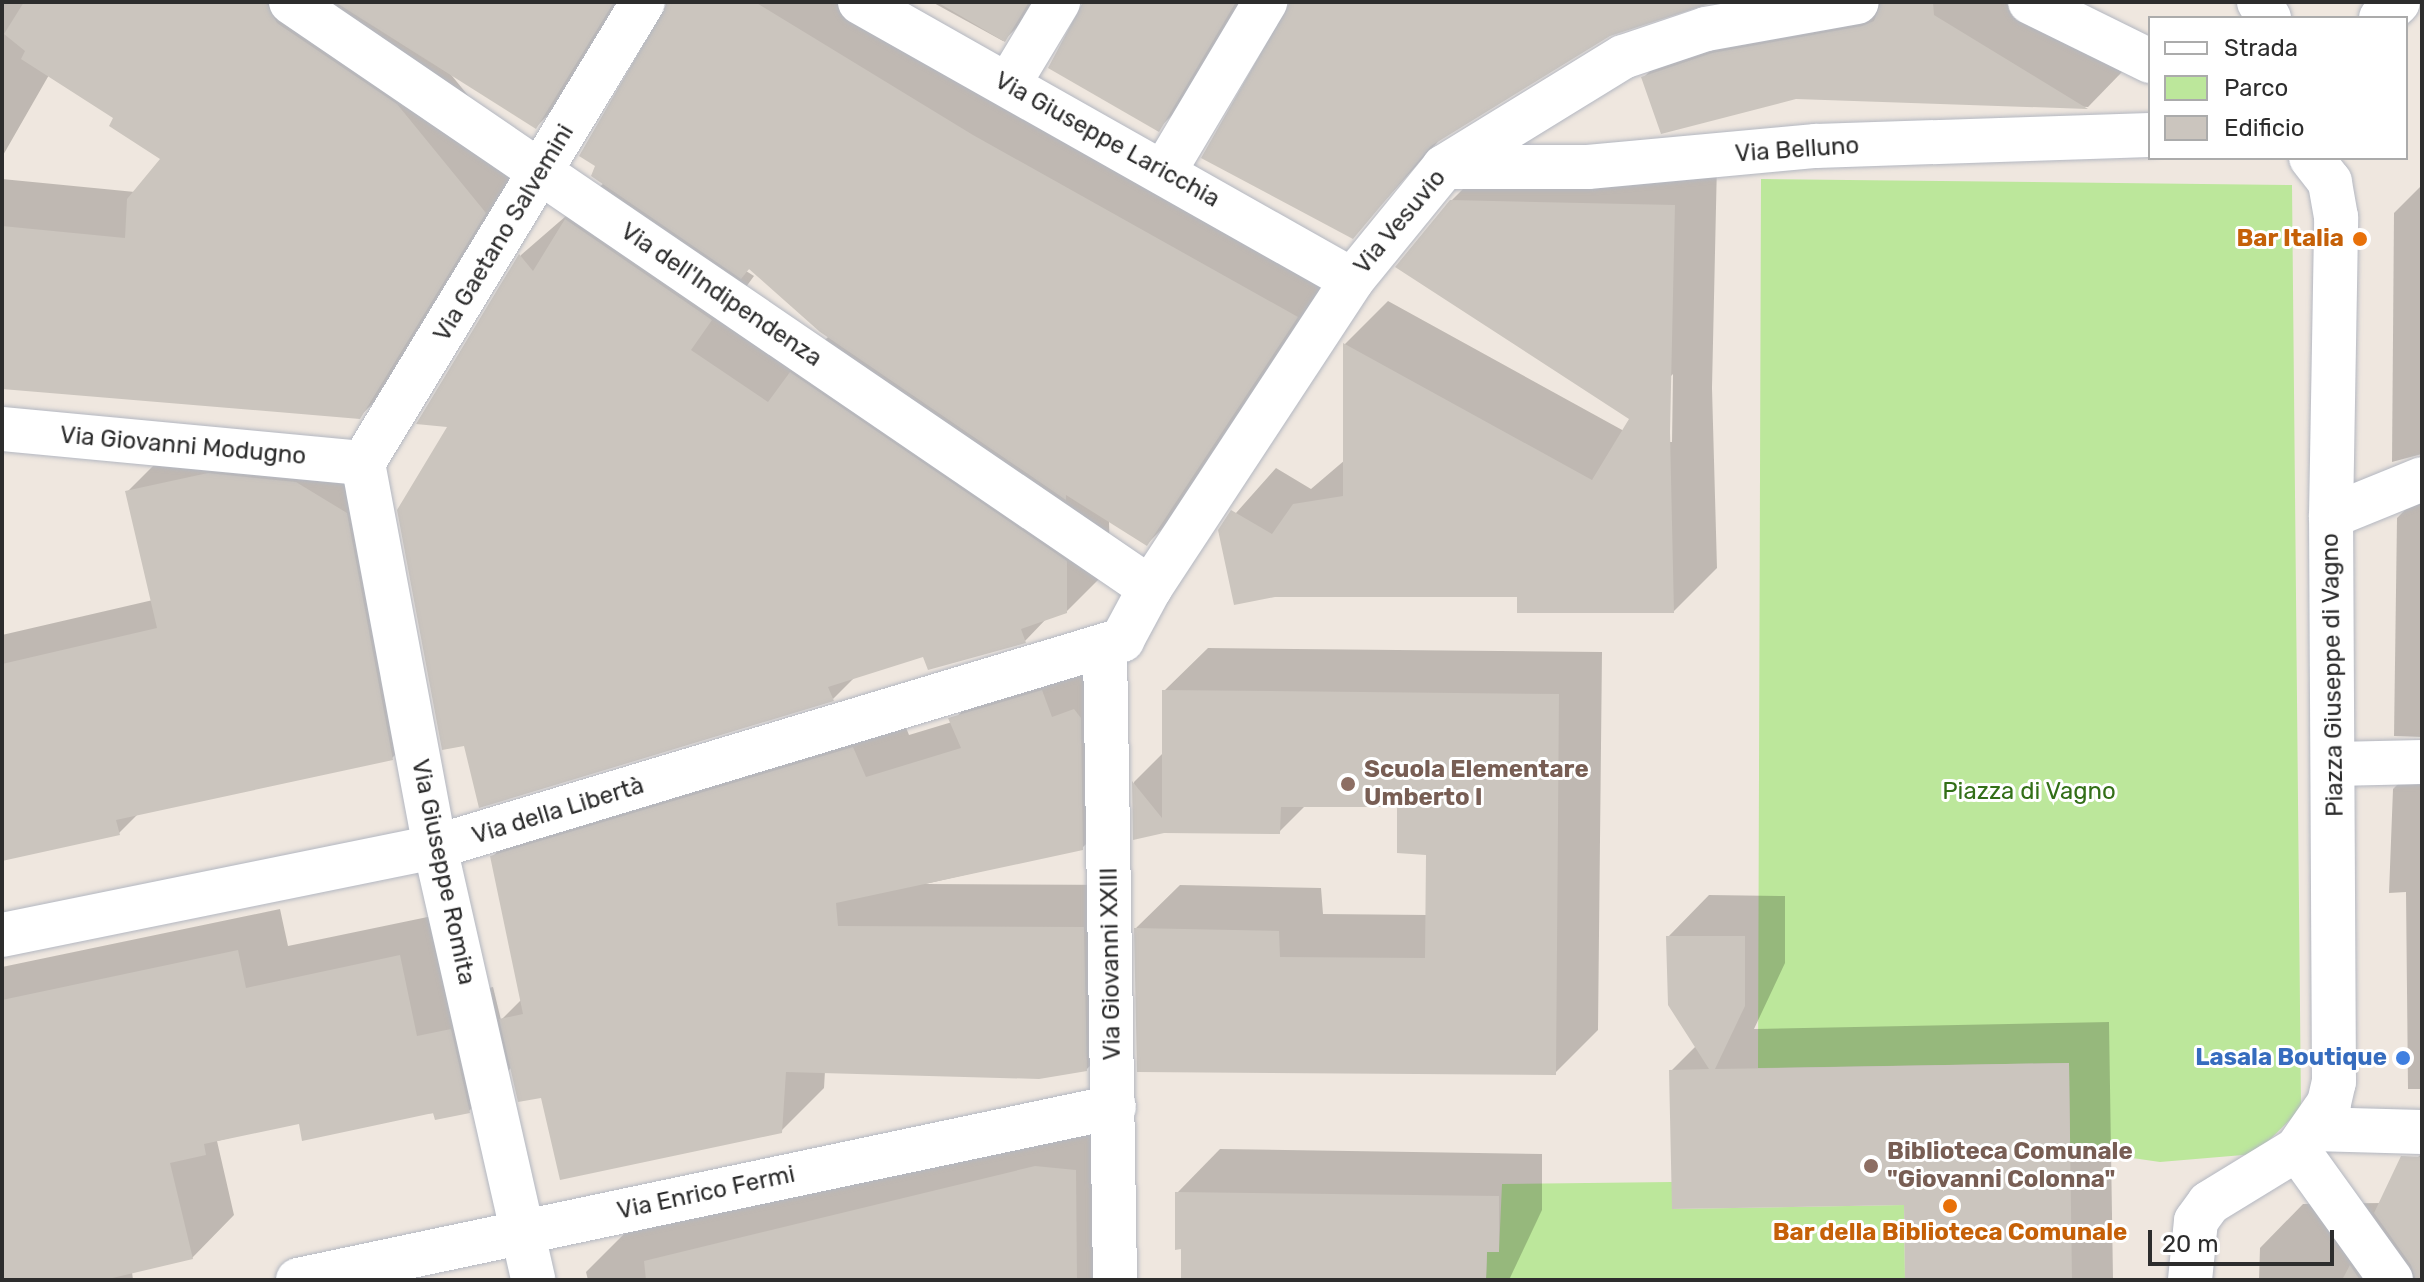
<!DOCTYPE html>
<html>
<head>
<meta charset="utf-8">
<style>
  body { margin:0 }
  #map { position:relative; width:2424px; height:1282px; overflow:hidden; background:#efe7df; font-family:Rubik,sans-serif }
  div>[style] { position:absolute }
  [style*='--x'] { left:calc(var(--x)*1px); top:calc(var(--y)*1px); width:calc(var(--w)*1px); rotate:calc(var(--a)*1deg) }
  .green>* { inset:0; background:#bce79b }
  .shadow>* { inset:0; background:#0003 }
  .building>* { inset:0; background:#cbc5be }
  .roads { filter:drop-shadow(0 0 2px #b3b7c1) drop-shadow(0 0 2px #b3b7c1) }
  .street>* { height:44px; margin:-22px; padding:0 22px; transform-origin:22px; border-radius:22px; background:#fff }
  .secondary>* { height:44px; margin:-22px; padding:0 22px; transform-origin:22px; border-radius:22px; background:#fff }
  .dots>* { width:22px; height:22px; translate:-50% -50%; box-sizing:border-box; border:4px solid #fff; border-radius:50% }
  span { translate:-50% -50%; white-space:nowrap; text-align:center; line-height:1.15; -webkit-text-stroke:6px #fff; paint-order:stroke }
  .street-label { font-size:24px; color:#2d2d2d }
  .food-label { font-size:24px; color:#c56008; font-weight:700 }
  .right { translate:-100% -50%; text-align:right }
  .education-label { font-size:24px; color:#785e54; font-weight:700 }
  .left { translate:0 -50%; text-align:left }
  .park-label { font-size:24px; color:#336f18 }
  .shop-label { font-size:24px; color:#366cbe; font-weight:700 }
  .frame { position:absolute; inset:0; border:4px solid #2d2d2d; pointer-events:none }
  .legend { position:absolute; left:2148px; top:16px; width:260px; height:144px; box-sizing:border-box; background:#fff; border:2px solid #ababab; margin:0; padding:10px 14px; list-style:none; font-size:24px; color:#2d2d2d }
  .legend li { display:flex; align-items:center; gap:16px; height:40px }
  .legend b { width:40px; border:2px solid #ababab }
  .scale { position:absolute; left:2148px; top:1230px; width:186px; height:36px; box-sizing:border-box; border:4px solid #2d2d2d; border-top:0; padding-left:10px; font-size:24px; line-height:28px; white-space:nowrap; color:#2d2d2d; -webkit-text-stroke:6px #fff; paint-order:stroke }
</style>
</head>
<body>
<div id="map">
  <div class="green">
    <div style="clip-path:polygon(1761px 179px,2292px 185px,2301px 1109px,2255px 1154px,2160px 1162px,2070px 1149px,2069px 1063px,1758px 1068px)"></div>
    <div style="clip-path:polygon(1672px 1182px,1672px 1209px,1904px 1205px,1905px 1280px,1486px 1280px,1487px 1252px,1499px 1251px,1502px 1184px)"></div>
  </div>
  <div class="shadow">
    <div style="clip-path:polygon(2px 2px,629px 2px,579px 84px,536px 127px,448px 71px,528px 169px,403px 374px,359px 417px,2px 387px,2px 179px,135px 192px,163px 158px,116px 117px,49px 75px,2px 157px)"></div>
    <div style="clip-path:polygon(evenodd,667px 2px,868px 2px,1339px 273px,1190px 501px,1147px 544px,1109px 520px,1110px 568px,1066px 612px,1048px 617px,1025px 641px,924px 655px,855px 677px,833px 699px,451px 425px,419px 422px,521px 255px,604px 183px,667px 2px,750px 268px,829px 336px,808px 357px,732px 306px,754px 276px,746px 271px,750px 268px)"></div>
    <div style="clip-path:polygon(932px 2px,1043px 2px,1003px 41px)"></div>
    <div style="clip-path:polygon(1084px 2px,1252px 2px,1202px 86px,1158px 129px)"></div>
    <div style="clip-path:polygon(1289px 2px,1704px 2px,1609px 34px,1444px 135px,1352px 237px)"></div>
    <div style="clip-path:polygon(1841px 2px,2005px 2px,2122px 72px,2088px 107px,1796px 97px,1643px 78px,1679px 42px)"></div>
    <div style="clip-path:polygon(evenodd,1495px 157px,1717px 163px,1712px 388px,1717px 568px,1674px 611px,1519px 595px,1220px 531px,1276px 468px,1311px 489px,1345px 460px,1345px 344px,1388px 301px,1624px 431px,1632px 419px,1451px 201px,1495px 157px,1673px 374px,1672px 442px,1668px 442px,1669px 378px,1673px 374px)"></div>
    <div style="clip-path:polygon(2422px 185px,2422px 454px,2392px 462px,2394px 213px)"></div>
    <div style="clip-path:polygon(335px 444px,431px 719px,392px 758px,139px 813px,119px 833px,2px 859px,2px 635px,153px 600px,127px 492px,166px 453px)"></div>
    <div style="clip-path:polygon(2422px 493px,2422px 737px,2394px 736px,2397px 518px)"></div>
    <div style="clip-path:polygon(1085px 648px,1126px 805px,1082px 848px,925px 884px,1127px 885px,1129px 1026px,1086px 1070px,825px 1071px,824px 1088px,781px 1131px,542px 1095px,512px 1067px,469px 1111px,300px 1121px,217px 1141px,234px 1215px,192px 1258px,132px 1272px,133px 1280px,2px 1280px,2px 967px,280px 909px,288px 946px,442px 914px,459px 995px,493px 987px,501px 1020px,522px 999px,492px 857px,536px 814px,897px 705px,909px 735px,952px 722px,994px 676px)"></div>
    <div style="clip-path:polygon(1208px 648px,1602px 652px,1598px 1030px,1555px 1073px,1136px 928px,1180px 885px,1321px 888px,1323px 914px,1428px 915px,1428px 853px,1399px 805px,1306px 805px,1279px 832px,1164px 831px,1135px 837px,1134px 782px,1164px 752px,1164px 691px)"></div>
    <div style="clip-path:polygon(2422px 760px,2422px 1089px,2408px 1089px,2406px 892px,2389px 893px,2393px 789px)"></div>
    <div style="clip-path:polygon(1709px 895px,1785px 896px,1785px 963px,1754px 1029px,2109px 1022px,2113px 1279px,1907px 1280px,1906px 1203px,1671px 1071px,1696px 1046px,1668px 937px)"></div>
    <div style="clip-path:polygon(1118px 1128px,1121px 1280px,588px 1280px,586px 1272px,629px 1229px)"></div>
    <div style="clip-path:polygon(1220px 1149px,1542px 1154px,1542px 1210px,1509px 1280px,1183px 1280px,1177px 1193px)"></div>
    <div style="clip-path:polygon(2422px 1153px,2422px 1280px,2259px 1280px,2260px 1248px,2303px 1204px,2381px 1203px,2389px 1187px)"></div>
  </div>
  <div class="building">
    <div style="clip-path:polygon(24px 2px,266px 2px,277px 23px,397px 104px,486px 213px,360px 419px,2px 389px,2px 226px,125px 238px,127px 199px,160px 159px,109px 126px,113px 118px,21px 59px,25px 51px,4px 34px)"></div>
    <div style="clip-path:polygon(335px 2px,614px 2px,536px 129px)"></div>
    <div style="clip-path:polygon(668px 2px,755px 2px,973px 135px,1298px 317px,1147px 546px,1066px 495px,1066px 500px,820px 332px,749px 269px,741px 279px,591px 176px,595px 166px,579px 156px)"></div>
    <div style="clip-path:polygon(937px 2px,1029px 2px,1005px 42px)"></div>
    <div style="clip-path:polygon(1083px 2px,1236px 2px,1159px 132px,1048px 68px)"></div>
    <div style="clip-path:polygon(1290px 2px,1715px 2px,1610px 36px,1431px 146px,1353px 239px,1201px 158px)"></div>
    <div style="clip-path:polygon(1881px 2px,1933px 2px,1934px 15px,2088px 109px,1796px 99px,1661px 134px,1641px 77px,1712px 53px,1862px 26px,1874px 21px)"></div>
    <div style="clip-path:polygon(1450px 200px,1675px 205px,1670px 432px,1674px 613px,1517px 613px,1517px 597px,1275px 597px,1234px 605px,1218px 530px,1231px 510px,1272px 534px,1293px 504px,1343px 496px,1343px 343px,1592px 480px,1629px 419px,1395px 267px)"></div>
    <div style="clip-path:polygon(565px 219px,712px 320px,691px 350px,768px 402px,790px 372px,1067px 561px,1067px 613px,1021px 629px,1026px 643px,928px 670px,923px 657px,828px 687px,834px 701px,479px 808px,464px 746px,442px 750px,397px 510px,447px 427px,416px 424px,519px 254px,533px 271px)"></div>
    <div style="clip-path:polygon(208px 473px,296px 482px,347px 513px,393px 760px,116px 820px,120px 835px,2px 861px,2px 664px,157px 628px,125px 491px)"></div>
    <div style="clip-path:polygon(1042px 690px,1052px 717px,1074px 709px,1081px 718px,1083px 850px,836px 903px,838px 926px,1084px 927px,1087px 1071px,1039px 1079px,786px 1072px,782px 1133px,560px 1180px,541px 1098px,518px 1102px,499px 1019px,523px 1014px,490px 856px,853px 747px,866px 777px,961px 748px,948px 718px)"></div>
    <div style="clip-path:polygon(1162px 690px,1559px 694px,1556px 1075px,1137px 1072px,1134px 928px,1279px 931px,1280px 957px,1425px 958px,1426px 855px,1397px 853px,1397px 807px,1281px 807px,1280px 834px,1164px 833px,1133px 840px,1132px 781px,1162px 818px)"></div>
    <div style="clip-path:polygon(1666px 936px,1745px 936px,1745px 1006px,1715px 1069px,2069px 1063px,2072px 1280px,1905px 1280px,1904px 1205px,1672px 1209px,1669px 1070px,1709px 1069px,1668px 1005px)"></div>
    <div style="clip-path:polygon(238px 950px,246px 988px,400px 955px,417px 1036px,451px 1029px,470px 1113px,435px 1120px,433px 1113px,302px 1141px,299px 1124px,204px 1144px,206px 1155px,170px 1163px,193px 1259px,104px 1280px,2px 1280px,2px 1000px)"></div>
    <div style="clip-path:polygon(2401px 1156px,2422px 1157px,2422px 1280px,2416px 1280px,2411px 1265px,2374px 1213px)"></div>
    <div style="clip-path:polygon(1035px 1166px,1076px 1170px,1077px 1280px,646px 1280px,644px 1261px)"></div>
    <div style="clip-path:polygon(1175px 1192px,1499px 1196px,1499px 1252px,1487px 1252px,1486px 1280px,1181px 1280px,1181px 1249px,1175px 1250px)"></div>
    <div style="clip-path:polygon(2350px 1265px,2360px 1280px,2342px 1280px)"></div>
  </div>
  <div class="roads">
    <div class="street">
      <div style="--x:291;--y:2;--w:1040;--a:34.3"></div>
      <div style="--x:860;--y:2;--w:565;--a:29.47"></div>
      <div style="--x:2259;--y:2;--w:19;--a:58"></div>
      <div style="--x:2381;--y:18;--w:23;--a:-43"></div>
      <div style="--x:1008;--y:85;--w:97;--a:-58.9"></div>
      <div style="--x:1444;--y:167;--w:144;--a:0"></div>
      <div style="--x:1588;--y:167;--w:229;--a:-5.3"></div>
      <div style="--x:1816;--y:146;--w:334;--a:-1.9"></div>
      <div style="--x:1165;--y:170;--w:196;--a:-59.2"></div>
      <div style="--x:2;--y:429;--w:363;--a:5.4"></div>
      <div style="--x:363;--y:463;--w:391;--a:79.4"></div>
      <div style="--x:435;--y:847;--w:444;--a:77.2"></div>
      <div style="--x:363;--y:463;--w:539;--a:-58.73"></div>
      <div style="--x:2331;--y:516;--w:98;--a:-22.1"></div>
      <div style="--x:1105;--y:648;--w:632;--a:89.09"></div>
      <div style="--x:2335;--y:764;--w:87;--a:-1.3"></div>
      <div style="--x:2;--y:935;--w:442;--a:-11.5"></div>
      <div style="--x:435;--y:847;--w:718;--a:-16.77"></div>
      <div style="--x:1122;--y:640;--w:59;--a:-61.7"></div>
      <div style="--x:1150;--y:588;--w:368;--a:-56.7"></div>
      <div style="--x:1352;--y:280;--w:146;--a:-50.8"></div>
      <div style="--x:1444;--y:167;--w:210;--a:-31.6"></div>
      <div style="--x:1623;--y:57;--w:88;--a:-18.6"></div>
      <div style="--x:1706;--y:29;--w:153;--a:-10.1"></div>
      <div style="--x:2297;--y:1149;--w:161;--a:54.3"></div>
      <div style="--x:298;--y:1280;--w:834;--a:-11.97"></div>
    </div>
    <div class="secondary">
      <div style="--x:2030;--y:2;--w:134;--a:26.2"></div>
      <div style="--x:2313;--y:1129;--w:109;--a:1.6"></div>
      <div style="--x:2190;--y:1280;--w:59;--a:-84.2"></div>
      <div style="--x:2196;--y:1221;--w:22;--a:-54"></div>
      <div style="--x:2209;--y:1203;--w:103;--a:-31.5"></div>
      <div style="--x:2297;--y:1149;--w:56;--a:-55.2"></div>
      <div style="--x:2329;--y:1103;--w:22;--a:-77"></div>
      <div style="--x:2334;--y:1082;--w:566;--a:-90.3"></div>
      <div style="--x:2331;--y:516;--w:299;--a:-89"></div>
      <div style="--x:2336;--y:217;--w:36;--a:-100"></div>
      <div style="--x:2330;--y:182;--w:31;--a:-128"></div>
    </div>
  </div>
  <div class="dots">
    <div style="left:2360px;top:239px;background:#e8710a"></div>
    <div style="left:1348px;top:784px;background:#8d6e63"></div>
    <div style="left:2403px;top:1058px;background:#3f7fe0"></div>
    <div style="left:1871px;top:1166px;background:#8d6e63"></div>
    <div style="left:1950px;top:1206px;background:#e8710a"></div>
  </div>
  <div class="street-label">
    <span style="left:1107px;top:140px;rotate:29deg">Via Giuseppe Laricchia</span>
    <span style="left:1797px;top:150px;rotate:-4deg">Via Belluno</span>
    <span style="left:1400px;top:222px;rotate:-50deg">Via Vesuvio</span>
    <span style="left:504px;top:233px;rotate:-59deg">Via Gaetano Salvemini</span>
    <span style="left:721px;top:295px;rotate:34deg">Via dell'Indipendenza</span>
    <span style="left:183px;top:446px;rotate:5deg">Via Giovanni Modugno</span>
    <span style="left:2333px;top:675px;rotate:-91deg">Piazza Giuseppe di Vagno</span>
    <span style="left:558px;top:811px;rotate:-17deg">Via della Libertà</span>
    <span style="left:443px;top:872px;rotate:78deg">Via Giuseppe Romita</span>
    <span style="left:1111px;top:964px;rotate:-91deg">Via Giovanni XXIII</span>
    <span style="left:706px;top:1193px;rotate:-12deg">Via Enrico Fermi</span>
  </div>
  <div class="food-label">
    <span class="right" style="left:2344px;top:239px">Bar Italia</span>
    <span style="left:1950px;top:1233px">Bar della Biblioteca Comunale</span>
  </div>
  <div class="education-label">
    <span class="left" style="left:1364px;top:784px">Scuola Elementare<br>Umberto I</span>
    <span class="left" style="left:1887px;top:1166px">Biblioteca Comunale<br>"Giovanni Colonna"</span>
  </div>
  <div class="park-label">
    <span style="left:2029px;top:792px">Piazza di Vagno</span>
  </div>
  <div class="shop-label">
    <span class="right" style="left:2387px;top:1058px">Lasala Boutique</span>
  </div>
  <div class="frame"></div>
  <ul class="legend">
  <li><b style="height:10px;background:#fff"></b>Strada</li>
  <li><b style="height:22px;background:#bce79b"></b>Parco</li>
  <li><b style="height:22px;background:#cbc5be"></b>Edificio</li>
  </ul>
  <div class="scale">20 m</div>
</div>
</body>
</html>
